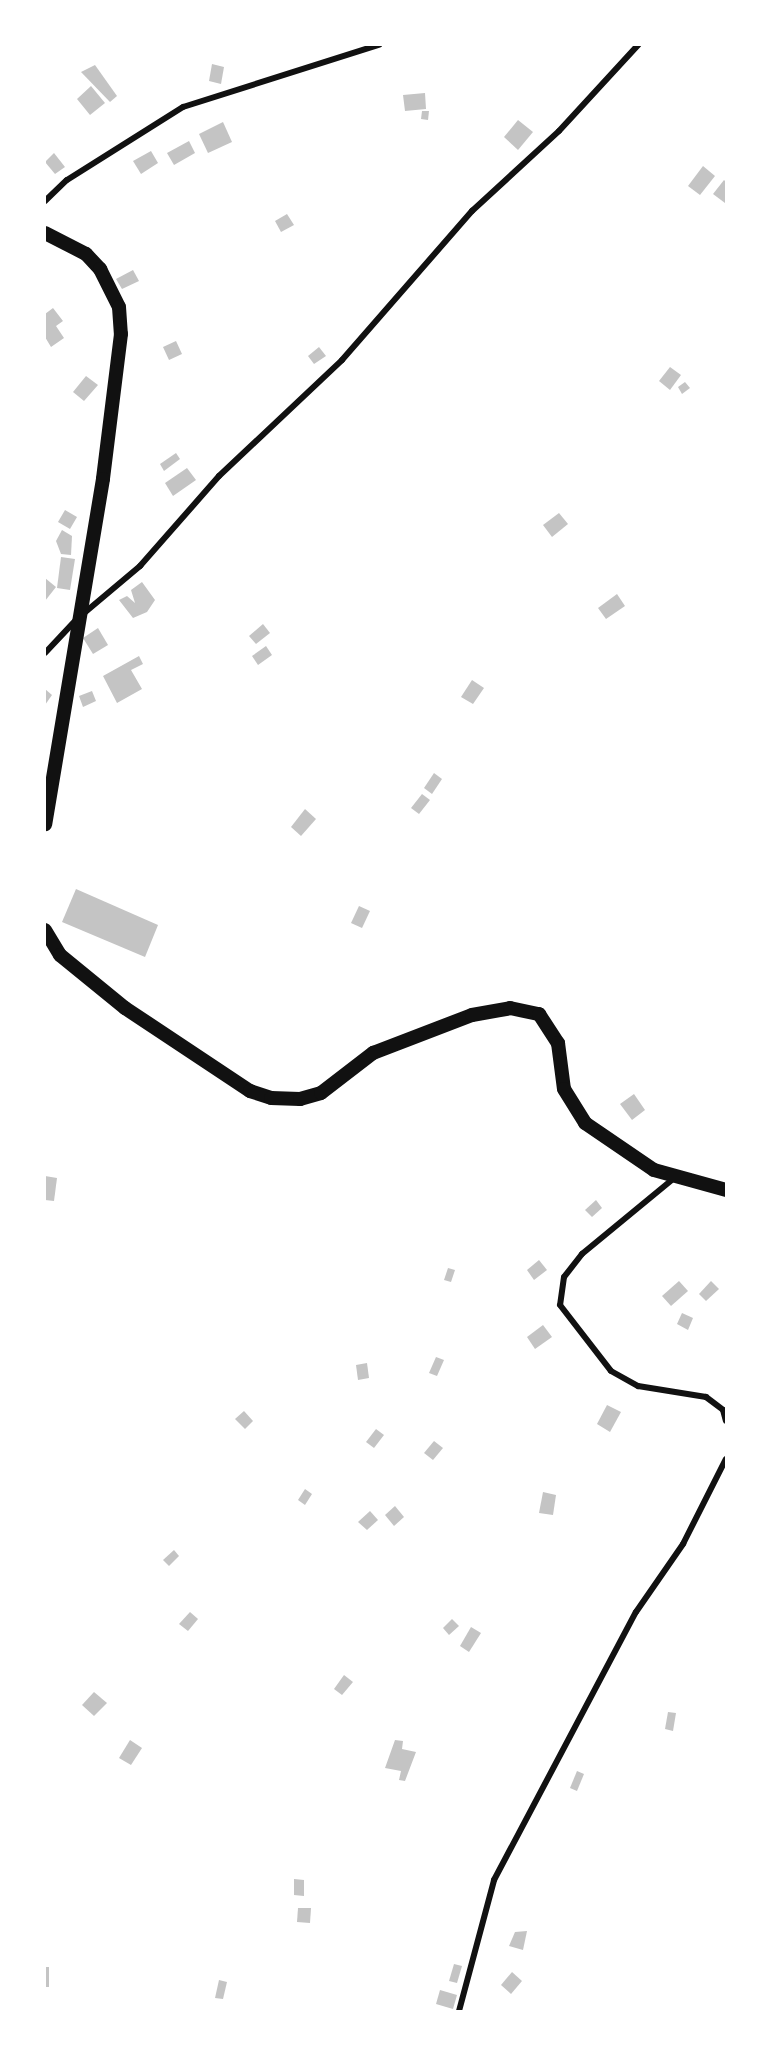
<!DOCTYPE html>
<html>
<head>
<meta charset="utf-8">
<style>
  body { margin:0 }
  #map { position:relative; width:771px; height:2056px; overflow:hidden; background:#fff; font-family:Karla,sans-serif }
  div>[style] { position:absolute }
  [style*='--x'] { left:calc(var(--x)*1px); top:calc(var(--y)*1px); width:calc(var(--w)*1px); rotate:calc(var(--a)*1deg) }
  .building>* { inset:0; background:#c4c4c4 }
  .minor>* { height:6px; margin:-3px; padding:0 3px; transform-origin:3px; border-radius:3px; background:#111 }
  .primary>* { height:14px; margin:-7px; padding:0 7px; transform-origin:7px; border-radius:7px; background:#111 }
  span { translate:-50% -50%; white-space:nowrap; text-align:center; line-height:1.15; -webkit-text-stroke:5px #fff; paint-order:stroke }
  .frame { position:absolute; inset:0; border:46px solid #fff; pointer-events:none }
</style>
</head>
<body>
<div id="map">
  <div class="building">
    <div style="clip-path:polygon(212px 64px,224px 67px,221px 84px,209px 81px)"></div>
    <div style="clip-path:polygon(95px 65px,117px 96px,110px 102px,81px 72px)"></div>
    <div style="clip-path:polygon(91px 86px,105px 103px,90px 115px,77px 99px)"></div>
    <div style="clip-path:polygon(425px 93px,426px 109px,405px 111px,403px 95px)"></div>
    <div style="clip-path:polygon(422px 111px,429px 111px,428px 120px,421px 119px)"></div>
    <div style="clip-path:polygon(518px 120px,533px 132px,518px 150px,504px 137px)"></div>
    <div style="clip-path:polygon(223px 122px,232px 142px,208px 153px,199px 134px)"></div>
    <div style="clip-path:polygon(189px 141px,195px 153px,174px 165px,167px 153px)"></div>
    <div style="clip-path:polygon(151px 151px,158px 163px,141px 174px,133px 161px)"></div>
    <div style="clip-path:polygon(54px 153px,65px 167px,55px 174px,45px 162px)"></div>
    <div style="clip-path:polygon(703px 166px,715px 176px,700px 195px,688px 186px)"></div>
    <div style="clip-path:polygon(724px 180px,726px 182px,725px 203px,713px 194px)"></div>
    <div style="clip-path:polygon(287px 214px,294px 225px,281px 232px,275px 221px)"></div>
    <div style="clip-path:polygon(133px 270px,139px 281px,122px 289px,116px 279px)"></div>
    <div style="clip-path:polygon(53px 308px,63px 321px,56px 326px,64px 338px,51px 347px,45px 337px,45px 314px)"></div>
    <div style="clip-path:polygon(176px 341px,182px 354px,169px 360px,163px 347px)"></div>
    <div style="clip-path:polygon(319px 347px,326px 356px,314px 364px,308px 356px)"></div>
    <div style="clip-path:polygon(670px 367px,681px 375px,670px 390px,659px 381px)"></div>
    <div style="clip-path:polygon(86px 376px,98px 385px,84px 401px,73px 392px)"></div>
    <div style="clip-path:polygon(685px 382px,690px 388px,682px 394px,678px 387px)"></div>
    <div style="clip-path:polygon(176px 453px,180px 459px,164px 471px,160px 464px)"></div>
    <div style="clip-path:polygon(187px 468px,196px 480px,173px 496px,165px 483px)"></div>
    <div style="clip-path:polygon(65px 510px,77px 517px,70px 529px,58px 522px)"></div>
    <div style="clip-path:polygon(559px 513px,568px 524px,552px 537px,543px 525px)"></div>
    <div style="clip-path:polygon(62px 530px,72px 536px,71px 555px,61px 554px,56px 541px)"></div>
    <div style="clip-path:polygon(61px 557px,75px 559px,70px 590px,57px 588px)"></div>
    <div style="clip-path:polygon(45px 578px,56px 587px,45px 601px)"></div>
    <div style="clip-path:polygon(142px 582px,155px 600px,147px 612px,133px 618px,119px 600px,127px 596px,135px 603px,131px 590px)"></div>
    <div style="clip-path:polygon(617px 594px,625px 606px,606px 619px,598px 608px)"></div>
    <div style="clip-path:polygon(263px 624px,270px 633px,256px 644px,249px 636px)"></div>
    <div style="clip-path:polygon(98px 628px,108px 645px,93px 654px,83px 638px)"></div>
    <div style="clip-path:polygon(266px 646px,272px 655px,258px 665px,252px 656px)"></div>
    <div style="clip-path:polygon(139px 656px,143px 664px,131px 670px,142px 689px,117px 703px,103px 676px)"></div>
    <div style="clip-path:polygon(472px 680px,484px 688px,473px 704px,461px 697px)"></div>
    <div style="clip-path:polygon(45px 689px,52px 695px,45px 705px)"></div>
    <div style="clip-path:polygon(92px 691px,96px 701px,83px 707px,79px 696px)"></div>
    <div style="clip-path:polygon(434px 773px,442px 779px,432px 794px,424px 788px)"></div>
    <div style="clip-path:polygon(422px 794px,430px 800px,419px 814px,411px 808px)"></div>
    <div style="clip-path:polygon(305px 809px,316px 819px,301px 836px,291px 827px)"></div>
    <div style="clip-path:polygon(76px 889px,158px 925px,145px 957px,62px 922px)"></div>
    <div style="clip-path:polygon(359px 906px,370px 911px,362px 928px,351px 923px)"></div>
    <div style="clip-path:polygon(634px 1094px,645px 1110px,632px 1120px,620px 1104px)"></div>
    <div style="clip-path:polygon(45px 1176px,57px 1178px,54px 1201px,45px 1200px)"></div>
    <div style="clip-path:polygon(596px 1200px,602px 1208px,592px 1217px,585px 1210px)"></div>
    <div style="clip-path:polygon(539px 1260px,547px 1270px,534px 1280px,527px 1270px)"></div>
    <div style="clip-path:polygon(448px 1268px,455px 1270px,451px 1282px,444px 1280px)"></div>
    <div style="clip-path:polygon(679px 1281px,688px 1291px,671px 1306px,662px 1296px)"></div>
    <div style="clip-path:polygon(711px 1281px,719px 1289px,706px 1301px,699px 1294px)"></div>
    <div style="clip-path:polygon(682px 1313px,693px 1318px,688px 1330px,677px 1324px)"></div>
    <div style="clip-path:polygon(543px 1325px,552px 1337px,535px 1349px,527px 1337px)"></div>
    <div style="clip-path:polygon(436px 1357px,444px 1360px,437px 1376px,429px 1373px)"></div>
    <div style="clip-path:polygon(367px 1363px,369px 1378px,358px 1380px,356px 1365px)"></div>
    <div style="clip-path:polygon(607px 1405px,621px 1412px,610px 1432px,597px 1424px)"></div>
    <div style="clip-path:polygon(244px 1411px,253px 1421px,245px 1429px,235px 1419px)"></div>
    <div style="clip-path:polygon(376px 1429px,384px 1435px,374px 1448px,366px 1442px)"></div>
    <div style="clip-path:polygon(434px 1441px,443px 1448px,433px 1460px,424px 1453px)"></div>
    <div style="clip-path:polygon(305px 1489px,312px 1494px,305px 1505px,298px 1500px)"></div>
    <div style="clip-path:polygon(543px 1492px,556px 1495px,553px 1515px,539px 1513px)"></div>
    <div style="clip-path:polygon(395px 1506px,404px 1517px,394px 1526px,385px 1515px)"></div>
    <div style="clip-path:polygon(370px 1511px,378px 1520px,367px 1530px,358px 1522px)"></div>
    <div style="clip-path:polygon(174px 1550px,179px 1556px,169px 1566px,163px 1560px)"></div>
    <div style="clip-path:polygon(190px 1612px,198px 1619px,188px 1631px,179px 1624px)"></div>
    <div style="clip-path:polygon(452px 1619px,459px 1626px,449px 1635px,443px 1628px)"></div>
    <div style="clip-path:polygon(471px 1627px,481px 1633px,469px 1652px,460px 1646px)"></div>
    <div style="clip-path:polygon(344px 1675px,353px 1682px,342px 1695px,334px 1689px)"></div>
    <div style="clip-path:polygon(94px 1692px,107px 1703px,94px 1716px,82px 1705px)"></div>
    <div style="clip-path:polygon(668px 1712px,676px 1713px,673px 1731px,665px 1729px)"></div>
    <div style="clip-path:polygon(130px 1740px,142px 1748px,131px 1765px,119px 1758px)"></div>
    <div style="clip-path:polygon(395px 1740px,403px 1741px,402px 1749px,416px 1752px,405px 1781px,399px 1780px,401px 1771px,385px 1768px)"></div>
    <div style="clip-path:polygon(577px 1771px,584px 1774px,577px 1791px,570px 1788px)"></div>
    <div style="clip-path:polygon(294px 1879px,304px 1880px,304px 1896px,294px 1895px)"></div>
    <div style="clip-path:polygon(298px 1908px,311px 1908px,310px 1923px,297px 1922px)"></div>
    <div style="clip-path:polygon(527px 1931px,523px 1950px,509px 1946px,515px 1932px)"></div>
    <div style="clip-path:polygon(454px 1964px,462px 1966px,457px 1983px,449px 1981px)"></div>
    <div style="clip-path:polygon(45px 1967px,49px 1967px,49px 1987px,45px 1987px)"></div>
    <div style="clip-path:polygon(512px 1972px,522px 1981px,511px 1994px,501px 1985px)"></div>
    <div style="clip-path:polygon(219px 1980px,227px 1982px,223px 1999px,215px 1998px)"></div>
    <div style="clip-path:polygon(440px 1990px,457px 1995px,453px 2009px,436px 2004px)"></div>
  </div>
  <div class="minor">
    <div style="--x:45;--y:201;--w:30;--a:-44"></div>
    <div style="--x:67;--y:180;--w:137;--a:-32.2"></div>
    <div style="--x:183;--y:107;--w:206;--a:-17.6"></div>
    <div style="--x:83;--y:614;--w:75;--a:-40.1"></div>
    <div style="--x:140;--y:566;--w:120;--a:-48.7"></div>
    <div style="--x:219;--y:476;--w:169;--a:-43.3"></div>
    <div style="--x:342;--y:360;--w:198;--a:-48.9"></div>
    <div style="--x:472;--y:211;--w:118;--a:-42.6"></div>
    <div style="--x:559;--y:131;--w:117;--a:-47.4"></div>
    <div style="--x:45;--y:653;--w:44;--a:-46.8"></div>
    <div style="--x:673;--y:1179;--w:118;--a:140.5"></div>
    <div style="--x:582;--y:1254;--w:29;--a:128"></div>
    <div style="--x:564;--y:1277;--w:28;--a:98"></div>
    <div style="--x:560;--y:1305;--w:83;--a:52.3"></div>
    <div style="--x:611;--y:1371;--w:31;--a:29"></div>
    <div style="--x:638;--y:1386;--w:69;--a:9.2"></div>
    <div style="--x:706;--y:1397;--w:21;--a:37"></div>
    <div style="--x:723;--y:1410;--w:11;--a:75"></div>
    <div style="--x:459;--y:2011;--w:136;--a:-75"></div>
    <div style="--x:494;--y:1880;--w:303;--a:-62.1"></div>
    <div style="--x:636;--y:1612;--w:83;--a:-55.3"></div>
    <div style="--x:683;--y:1544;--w:95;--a:-63.2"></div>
  </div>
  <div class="primary">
    <div style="--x:45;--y:233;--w:46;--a:27.1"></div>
    <div style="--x:86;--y:254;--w:21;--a:47"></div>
    <div style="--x:100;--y:269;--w:42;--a:63.4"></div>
    <div style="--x:119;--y:307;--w:27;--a:86"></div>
    <div style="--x:121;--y:334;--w:146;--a:97.1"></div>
    <div style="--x:103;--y:479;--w:350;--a:99.5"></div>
    <div style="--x:45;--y:930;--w:29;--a:59"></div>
    <div style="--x:60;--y:955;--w:84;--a:39.2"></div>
    <div style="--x:125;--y:1008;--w:150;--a:33.6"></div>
    <div style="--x:250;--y:1091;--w:22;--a:18"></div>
    <div style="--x:271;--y:1098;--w:29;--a:2"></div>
    <div style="--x:300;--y:1099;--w:22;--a:-16"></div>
    <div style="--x:321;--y:1093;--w:66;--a:-37.6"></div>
    <div style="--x:373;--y:1053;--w:106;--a:-21"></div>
    <div style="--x:472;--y:1015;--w:39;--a:-10"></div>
    <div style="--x:510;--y:1008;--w:30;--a:12"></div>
    <div style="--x:539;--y:1014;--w:35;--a:57"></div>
    <div style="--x:558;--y:1043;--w:46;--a:82.6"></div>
    <div style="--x:564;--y:1089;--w:40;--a:58"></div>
    <div style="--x:585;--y:1123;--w:83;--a:34.3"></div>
    <div style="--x:654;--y:1170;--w:75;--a:15.5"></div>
  </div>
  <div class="frame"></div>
</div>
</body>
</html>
